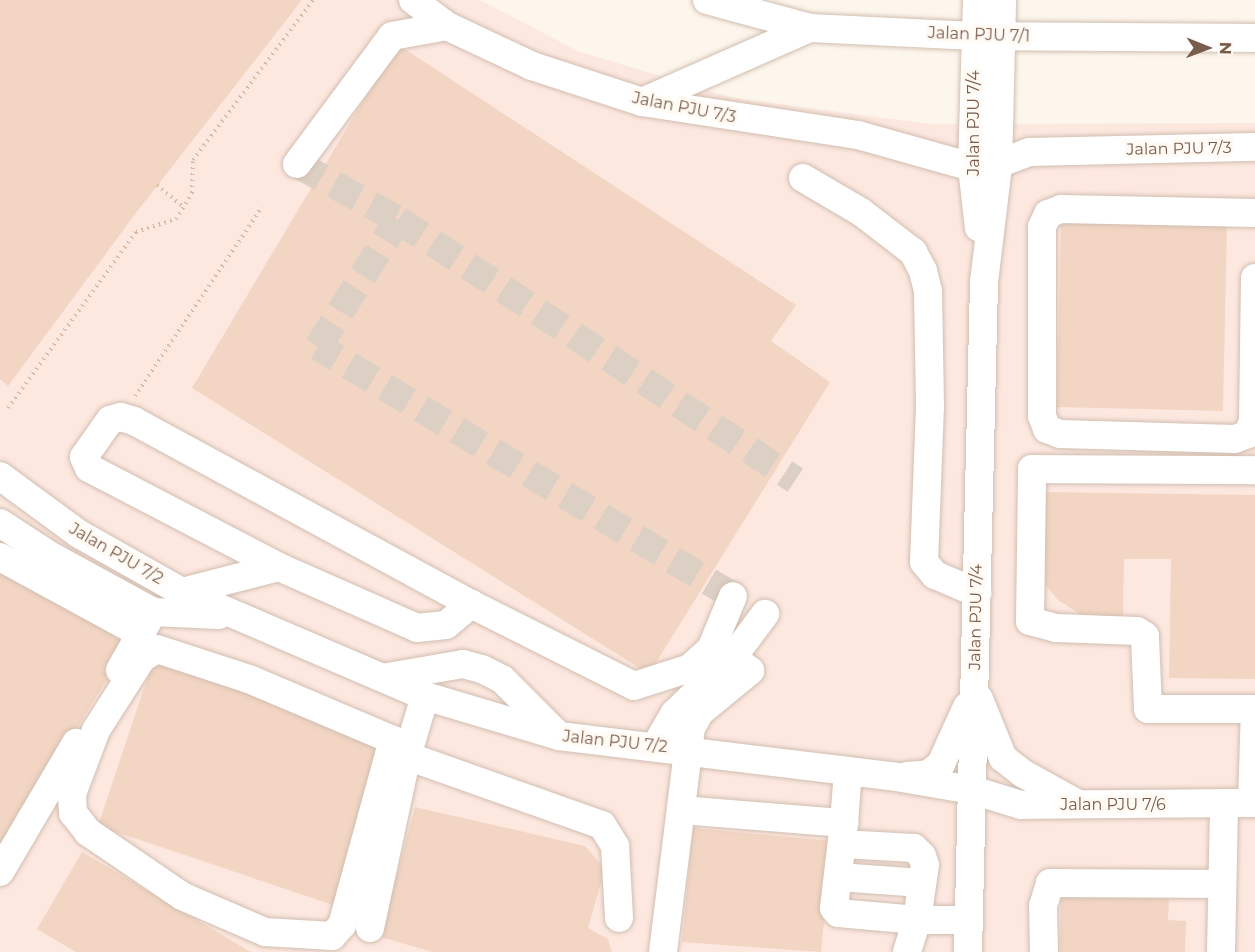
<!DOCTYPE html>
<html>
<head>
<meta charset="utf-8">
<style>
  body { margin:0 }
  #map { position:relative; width:1255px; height:952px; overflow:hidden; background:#fdf6ec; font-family:Montserrat,sans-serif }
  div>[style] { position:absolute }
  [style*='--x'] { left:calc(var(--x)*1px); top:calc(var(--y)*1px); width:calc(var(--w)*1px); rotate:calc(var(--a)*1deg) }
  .commercial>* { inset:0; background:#fde8e0 }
  .building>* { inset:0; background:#f3d5c3 }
  .minor-tunnel>* { height:28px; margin-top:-14px; transform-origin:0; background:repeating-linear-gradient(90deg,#dcd0c4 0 28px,transparent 0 42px) }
  .path>* { height:4px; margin-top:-2px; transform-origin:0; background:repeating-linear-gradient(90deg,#d9b8a5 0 1.5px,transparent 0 6px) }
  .roads { filter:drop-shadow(0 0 2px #d1beb0) drop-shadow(0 0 2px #d1beb0) }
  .minor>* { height:28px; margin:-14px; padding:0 14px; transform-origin:14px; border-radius:14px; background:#fff }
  span { translate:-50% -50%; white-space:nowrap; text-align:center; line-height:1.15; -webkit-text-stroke:6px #fffaf3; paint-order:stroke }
  .street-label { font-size:16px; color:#7a5c4d }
  .north { position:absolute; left:1177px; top:18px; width:60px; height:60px; -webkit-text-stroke:4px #fffaf3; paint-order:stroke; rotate:91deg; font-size:16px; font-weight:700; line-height:24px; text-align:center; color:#7a5c4d }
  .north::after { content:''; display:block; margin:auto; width:21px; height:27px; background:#7a5c4d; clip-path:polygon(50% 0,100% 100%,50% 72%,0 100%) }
</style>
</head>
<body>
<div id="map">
  <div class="commercial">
    <div style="clip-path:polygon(0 0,480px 0,578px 51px,733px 98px,930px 124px,1255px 123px,1255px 952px,0 952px)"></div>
  </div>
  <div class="building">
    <div style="clip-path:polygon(0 0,302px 0,136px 213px,8px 386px,0 379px)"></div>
    <div style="clip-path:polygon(397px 44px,796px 305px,771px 341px,830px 382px,649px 674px,192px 388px)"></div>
    <div style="clip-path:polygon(1061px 223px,1227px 226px,1223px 411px,1057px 407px)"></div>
    <div style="clip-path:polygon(1041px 492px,1255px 495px,1255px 679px,1169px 678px,1171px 559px,1124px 559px,1123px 617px,1083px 616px,1058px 600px,1040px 578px)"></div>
    <div style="clip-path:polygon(0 573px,131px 640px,0 855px)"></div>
    <div style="clip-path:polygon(154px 658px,383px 746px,342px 908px,98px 826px)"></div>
    <div style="clip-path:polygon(415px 807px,585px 846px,605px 869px,588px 928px,608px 939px,612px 952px,433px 952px,380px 937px)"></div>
    <div style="clip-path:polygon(693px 828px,832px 841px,821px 952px,682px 942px)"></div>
    <div style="clip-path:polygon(82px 852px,251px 952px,76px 952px,37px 929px)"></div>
    <div style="clip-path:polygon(1061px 896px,1169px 898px,1168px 920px,1186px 921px,1185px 952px,1060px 952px)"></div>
  </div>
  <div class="minor-tunnel">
    <div style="--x:297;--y:164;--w:115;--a:29"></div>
    <div style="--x:733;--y:596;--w:484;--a:-149"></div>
    <div style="--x:318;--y:347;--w:150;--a:-57.8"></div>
    <div style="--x:398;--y:220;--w:475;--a:33.2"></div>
  </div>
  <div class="path">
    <div style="--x:157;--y:185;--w:34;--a:40"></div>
    <div style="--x:135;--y:396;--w:228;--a:-56.1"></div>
    <div style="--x:8;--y:408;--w:218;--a:-54"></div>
    <div style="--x:136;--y:232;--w:42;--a:-18"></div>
    <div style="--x:176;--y:219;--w:31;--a:-58"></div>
    <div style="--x:192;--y:193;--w:33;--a:-88"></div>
    <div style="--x:193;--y:160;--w:200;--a:-53.1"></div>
  </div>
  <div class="roads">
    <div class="minor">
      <div style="--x:413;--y:0;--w:43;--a:37.4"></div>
      <div style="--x:447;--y:26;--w:94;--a:25.2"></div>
      <div style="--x:532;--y:66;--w:116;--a:18.1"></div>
      <div style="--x:642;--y:102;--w:219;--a:8.7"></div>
      <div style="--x:858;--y:135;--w:118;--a:15.7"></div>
      <div style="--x:707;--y:0;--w:107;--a:15.2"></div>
      <div style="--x:810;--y:28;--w:165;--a:2.8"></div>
      <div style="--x:975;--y:36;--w:280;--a:0.4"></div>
      <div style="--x:977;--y:0;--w:167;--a:91.7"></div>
      <div style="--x:972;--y:167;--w:61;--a:83.5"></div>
      <div style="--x:642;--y:102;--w:184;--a:-23.8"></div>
      <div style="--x:297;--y:164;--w:159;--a:-53.4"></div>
      <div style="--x:392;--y:36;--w:56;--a:-10.3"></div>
      <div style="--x:998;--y:164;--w:33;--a:-21"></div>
      <div style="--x:1029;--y:152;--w:226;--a:-1.3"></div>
      <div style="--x:803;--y:178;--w:67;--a:30.4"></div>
      <div style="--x:861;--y:212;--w:66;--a:37.6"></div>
      <div style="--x:913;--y:252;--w:21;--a:62"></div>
      <div style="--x:923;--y:271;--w:21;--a:76"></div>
      <div style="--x:928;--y:291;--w:115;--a:89"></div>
      <div style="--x:930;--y:406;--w:156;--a:92.2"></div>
      <div style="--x:924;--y:562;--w:17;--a:50"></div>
      <div style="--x:935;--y:575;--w:46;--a:23.2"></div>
      <div style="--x:1255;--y:213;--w:194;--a:-178.8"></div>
      <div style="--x:1061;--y:209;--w:14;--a:159"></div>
      <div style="--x:1048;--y:214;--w:14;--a:115"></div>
      <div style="--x:1042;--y:227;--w:189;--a:90"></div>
      <div style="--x:1042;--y:416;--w:14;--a:69"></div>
      <div style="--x:1047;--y:429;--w:14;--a:21"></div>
      <div style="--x:1060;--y:434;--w:175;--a:1.6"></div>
      <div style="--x:1235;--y:439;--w:14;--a:-21"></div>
      <div style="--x:1248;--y:434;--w:14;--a:-69"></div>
      <div style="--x:1253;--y:421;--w:143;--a:-89.2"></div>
      <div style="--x:0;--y:476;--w:98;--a:36.3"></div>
      <div style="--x:79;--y:534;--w:118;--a:29.4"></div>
      <div style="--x:182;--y:592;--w:264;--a:23.2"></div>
      <div style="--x:425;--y:696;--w:140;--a:16.6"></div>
      <div style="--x:559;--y:736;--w:339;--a:6.9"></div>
      <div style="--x:896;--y:777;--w:77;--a:9.7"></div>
      <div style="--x:972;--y:790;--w:51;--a:17"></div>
      <div style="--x:1021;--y:805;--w:234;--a:-0.5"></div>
      <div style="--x:0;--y:523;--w:59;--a:33.1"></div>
      <div style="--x:49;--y:555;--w:119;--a:28.7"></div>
      <div style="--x:153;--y:612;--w:66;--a:2.6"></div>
      <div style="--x:0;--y:557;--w:161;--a:28.6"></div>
      <div style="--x:182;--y:592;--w:100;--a:-14.5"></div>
      <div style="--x:471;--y:604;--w:383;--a:-151.5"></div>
      <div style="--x:134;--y:421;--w:14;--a:-163"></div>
      <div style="--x:121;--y:417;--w:11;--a:165"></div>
      <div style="--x:110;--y:420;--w:45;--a:125.1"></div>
      <div style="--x:84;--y:457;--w:12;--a:66"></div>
      <div style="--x:89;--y:468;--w:214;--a:27.5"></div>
      <div style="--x:279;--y:567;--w:151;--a:23.8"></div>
      <div style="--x:417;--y:628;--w:29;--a:-6"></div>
      <div style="--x:446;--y:625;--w:33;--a:-40"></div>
      <div style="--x:471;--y:604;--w:182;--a:26.7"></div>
      <div style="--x:634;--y:686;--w:59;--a:-17.8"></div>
      <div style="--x:690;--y:668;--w:28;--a:-42"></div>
      <div style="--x:711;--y:649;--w:57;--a:-67.5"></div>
      <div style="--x:120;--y:670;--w:67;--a:-60.4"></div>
      <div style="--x:388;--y:677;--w:76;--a:-9.8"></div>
      <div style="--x:463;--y:664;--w:20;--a:15"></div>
      <div style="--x:482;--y:669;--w:22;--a:27"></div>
      <div style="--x:502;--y:679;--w:78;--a:45"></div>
      <div style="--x:979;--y:699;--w:64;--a:67.9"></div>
      <div style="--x:1003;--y:758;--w:24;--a:38"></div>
      <div style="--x:1022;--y:773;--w:64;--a:29"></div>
      <div style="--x:393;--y:740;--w:192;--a:105.4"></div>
      <div style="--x:342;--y:925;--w:15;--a:132"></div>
      <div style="--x:332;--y:936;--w:67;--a:-176.6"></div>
      <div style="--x:265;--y:932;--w:90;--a:-156.6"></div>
      <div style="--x:182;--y:896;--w:114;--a:-145.8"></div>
      <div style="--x:88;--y:832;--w:24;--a:-128"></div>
      <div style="--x:73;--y:813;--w:19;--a:-93"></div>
      <div style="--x:72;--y:794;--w:68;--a:-69.4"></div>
      <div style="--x:96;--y:730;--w:85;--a:-57.4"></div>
      <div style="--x:142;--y:658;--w:17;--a:-31"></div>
      <div style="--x:157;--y:649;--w:97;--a:18.1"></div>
      <div style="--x:249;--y:679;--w:156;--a:23"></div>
      <div style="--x:393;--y:740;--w:19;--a:25"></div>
      <div style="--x:655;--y:747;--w:39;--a:-60"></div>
      <div style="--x:675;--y:713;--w:81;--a:-44"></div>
      <div style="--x:733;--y:657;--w:54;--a:-53.3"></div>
      <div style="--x:407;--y:756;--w:207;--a:19.5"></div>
      <div style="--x:602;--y:825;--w:25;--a:58"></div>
      <div style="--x:615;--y:846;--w:72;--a:86.8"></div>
      <div style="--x:907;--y:776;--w:22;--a:-5"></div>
      <div style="--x:929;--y:774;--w:16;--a:-40"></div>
      <div style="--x:941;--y:764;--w:63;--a:-65.5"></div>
      <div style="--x:1252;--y:803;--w:94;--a:-88.2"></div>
      <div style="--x:1255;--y:709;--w:107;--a:180"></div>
      <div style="--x:1148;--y:709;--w:73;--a:-92.4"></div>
      <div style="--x:1145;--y:636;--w:9;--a:-148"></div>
      <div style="--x:1137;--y:631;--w:81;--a:-177.9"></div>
      <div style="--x:1056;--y:628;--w:27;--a:-165"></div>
      <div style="--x:1030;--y:621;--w:152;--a:-89.2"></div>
      <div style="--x:1032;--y:469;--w:223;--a:0.3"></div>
      <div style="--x:681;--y:810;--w:164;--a:4.6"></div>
      <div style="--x:844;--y:823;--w:52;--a:-85.6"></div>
      <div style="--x:842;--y:844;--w:72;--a:3.2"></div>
      <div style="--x:914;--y:848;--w:11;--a:45"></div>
      <div style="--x:922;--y:856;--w:9;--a:72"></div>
      <div style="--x:925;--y:865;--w:56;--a:98.3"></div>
      <div style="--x:917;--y:920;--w:79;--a:-174.9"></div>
      <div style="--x:838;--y:913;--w:6;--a:-129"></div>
      <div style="--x:834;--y:908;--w:86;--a:-83.3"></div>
      <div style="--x:0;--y:872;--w:150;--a:-59.5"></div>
      <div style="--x:838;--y:877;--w:84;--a:4.1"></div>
      <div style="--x:370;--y:928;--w:176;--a:-77.9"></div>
      <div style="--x:407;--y:756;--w:63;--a:-73.3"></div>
      <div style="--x:663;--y:952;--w:226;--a:-82.9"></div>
      <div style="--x:691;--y:728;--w:18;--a:-61"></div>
      <div style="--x:700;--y:712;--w:65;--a:-39.4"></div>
      <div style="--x:750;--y:671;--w:22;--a:-141"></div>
      <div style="--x:907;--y:952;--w:34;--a:-73"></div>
      <div style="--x:917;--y:920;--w:52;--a:0"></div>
      <div style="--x:968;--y:952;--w:670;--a:-88.63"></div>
      <div style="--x:984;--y:282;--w:117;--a:-83.1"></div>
      <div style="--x:998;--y:166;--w:166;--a:-88.6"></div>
      <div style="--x:1044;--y:952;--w:46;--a:-91.2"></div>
      <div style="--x:1043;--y:906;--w:24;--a:-73"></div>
      <div style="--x:1050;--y:883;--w:172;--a:0.3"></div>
      <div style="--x:1221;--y:952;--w:149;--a:-88.8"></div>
    </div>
  </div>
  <div class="street-label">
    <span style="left:979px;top:35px;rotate:2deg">Jalan PJU 7/1</span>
    <span style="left:684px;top:108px;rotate:11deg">Jalan PJU 7/3</span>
    <span style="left:974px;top:123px;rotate:-90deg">Jalan PJU 7/4</span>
    <span style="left:1179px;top:149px;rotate:-1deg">Jalan PJU 7/3</span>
    <span style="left:116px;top:554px;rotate:30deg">Jalan PJU 7/2</span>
    <span style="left:976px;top:617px;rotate:-89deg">Jalan PJU 7/4</span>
    <span style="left:615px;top:742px;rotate:6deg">Jalan PJU 7/2</span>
    <span style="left:1113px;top:805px">Jalan PJU 7/6</span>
  </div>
  <div class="north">N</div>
</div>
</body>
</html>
